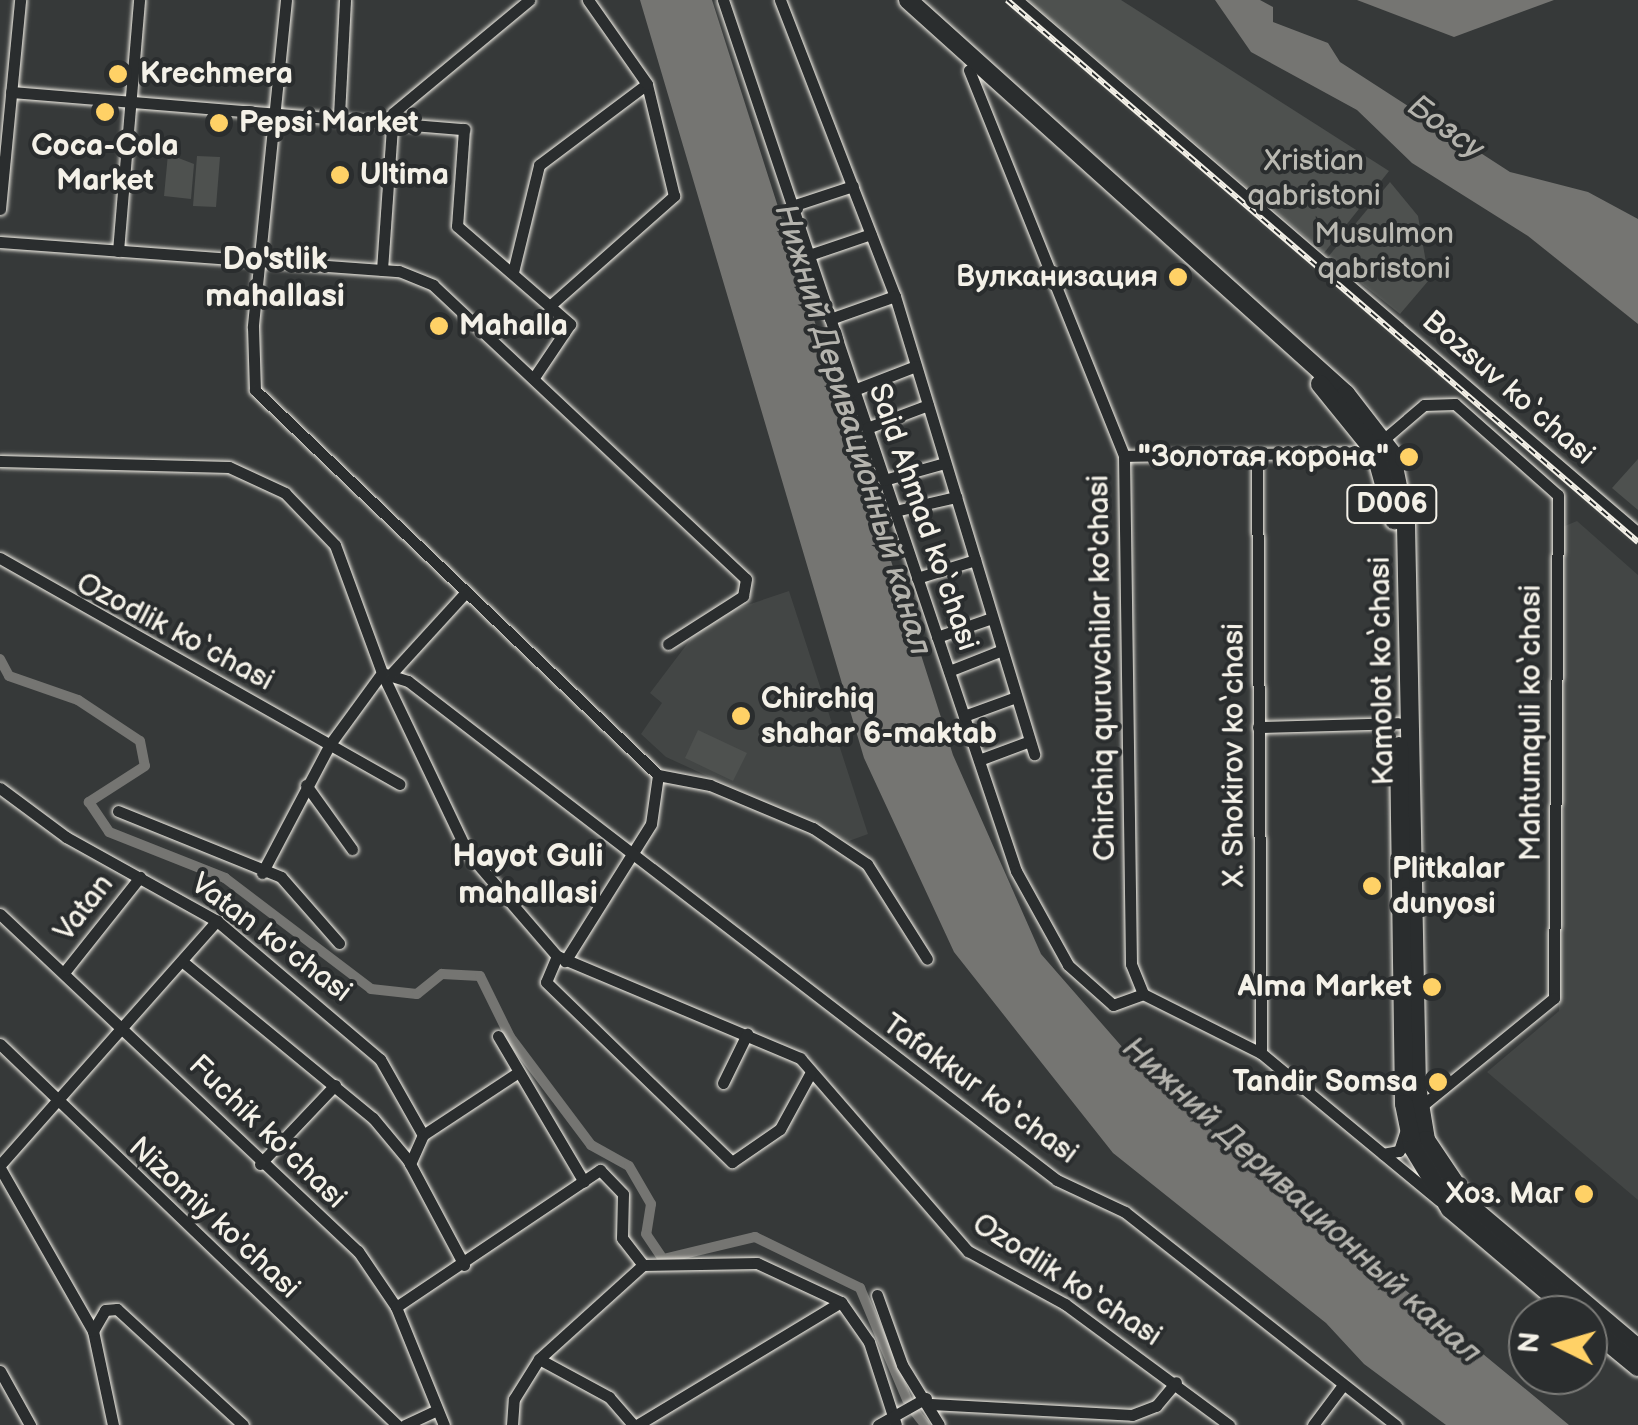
<!DOCTYPE html>
<html>
<head>
<meta charset="utf-8">
<style>
  body { margin:0 }
  #map { position:relative; width:1638px; height:1425px; overflow:hidden; background:#363939; font-family:"Balsamiq Sans",sans-serif }
  div>[style] { position:absolute }
  [style*='--x'] { left:calc(var(--x)*1px); top:calc(var(--y)*1px); width:calc(var(--w)*1px); rotate:calc(var(--a)*1deg) }
  .built>* { inset:0; background:#434645 }
  .green>* { inset:0; background:#4e514f }
  .water>* { inset:0; background:#757572 }
  .canal>* { height:10px; margin:-5px; padding:0 5px; transform-origin:5px; border-radius:5px; background:#757572 }
  .roads { filter:drop-shadow(0 0 2px #f4f1e8) drop-shadow(0 0 2px #f4f1e8) }
  .minor>* { height:11px; margin:-5.5px; padding:0 5.5px; transform-origin:5.5px; border-radius:5.5px; background:#2a2d2e }
  .primary>* { height:18px; margin:-9px; padding:0 9px; transform-origin:9px; border-radius:9px; background:#2a2d2e }
  .rail>* { height:6px; margin-top:-3px; transform-origin:0; background:repeating-linear-gradient(90deg,#2a2d2e 0 8px,#f4f1e8 0 16px); box-sizing:border-box; border-block:2px solid #f4f1e8 }
  .dots>* { width:28px; height:28px; translate:-50% -50%; box-sizing:border-box; border:5px solid #2a2d2e; border-radius:50% }
  span { translate:-50% -50%; white-space:nowrap; text-align:center; line-height:1.15; -webkit-text-stroke:8px #2a2d2e; paint-order:stroke }
  .shield-label span { padding:2px 8px; background:#2a2d2e; border:2px solid; border-radius:8px; -webkit-text-stroke-width:0 }
  .shield-label { font-size:28px; color:#f4f1e8; font-weight:700 }
  .poi-label { font-size:30px; color:#f4f1e8; font-weight:700 }
  .left { translate:0 -50%; text-align:left }
  .right { translate:-100% -50%; text-align:right }
  .park-label { font-size:30px; color:#bab9b2 }
  .street-label { font-size:30px; color:#f4f1e8 }
  .water-label { font-size:32px; color:#b4b3ad; font-style:italic }
  .neighbourhood-label { font-size:32px; color:#f4f1e8; font-weight:700 }
  .north { position:absolute; left:1508px; top:1295px; width:100px; height:100px; box-sizing:border-box; background:#2a2d2e; border:2px solid #7b7b78; border-radius:50%; rotate:275deg; font-size:28px; font-weight:700; line-height:40px; text-align:center; color:#f4f1e8 }
  .north::after { content:''; display:block; margin:auto; width:35px; height:45px; background:#ffd166; clip-path:polygon(50% 0,100% 100%,50% 72%,0 100%) }
</style>
</head>
<body>
<div id="map">
  <div class="built">
    <div style="clip-path:polygon(1577px 521px,1638px 575px,1638px 1200px,1487px 1072px,1559px 1011px,1560px 528px)"></div>
    <div style="clip-path:polygon(789px 591px,868px 834px,849px 841px,666px 757px,641px 734px,662px 703px,650px 693px,706px 619px)"></div>
  </div>
  <div class="green">
    <div style="clip-path:polygon(1028px 0,1121px 0,1389px 171px,1324px 253px)"></div>
    <div style="clip-path:polygon(168px 154px,194px 164px,191px 199px,164px 196px)"></div>
    <div style="clip-path:polygon(197px 156px,220px 157px,216px 207px,193px 206px)"></div>
    <div style="clip-path:polygon(1390px 182px,1418px 216px,1429px 280px,1400px 314px,1328px 257px)"></div>
    <div style="clip-path:polygon(1638px 459px,1638px 510px,1612px 488px)"></div>
    <div style="clip-path:polygon(698px 730px,747px 753px,733px 781px,685px 758px)"></div>
  </div>
  <div class="water">
    <div style="clip-path:polygon(640px 0,712px 0,953px 755px,1041px 954px,1151px 1080px,1569px 1425px,1446px 1425px,1364px 1364px,1326px 1323px,1113px 1153px,954px 952px,864px 758px)"></div>
    <div style="clip-path:polygon(1215px 0,1260px 0,1273px 7px,1273px 22px,1328px 43px,1340px 62px,1510px 172px,1588px 192px,1638px 219px,1638px 324px,1528px 236px,1412px 163px,1357px 110px,1251px 52px)"></div>
    <div style="clip-path:polygon(1357px 0,1554px 0,1454px 37px)"></div>
  </div>
  <div class="canal">
    <div style="--x:0;--y:659;--w:19;--a:62"></div>
    <div style="--x:9;--y:676;--w:73;--a:19.2"></div>
    <div style="--x:78;--y:700;--w:74;--a:33.5"></div>
    <div style="--x:140;--y:741;--w:25;--a:79"></div>
    <div style="--x:145;--y:766;--w:67;--a:147.3"></div>
    <div style="--x:89;--y:802;--w:36;--a:56"></div>
    <div style="--x:109;--y:832;--w:125;--a:21.6"></div>
    <div style="--x:225;--y:878;--w:183;--a:37.2"></div>
    <div style="--x:371;--y:989;--w:46;--a:6.2"></div>
    <div style="--x:417;--y:994;--w:32;--a:-39"></div>
    <div style="--x:442;--y:974;--w:38;--a:3"></div>
    <div style="--x:480;--y:976;--w:68;--a:63.8"></div>
    <div style="--x:510;--y:1037;--w:135;--a:53.1"></div>
    <div style="--x:591;--y:1145;--w:43;--a:28.9"></div>
    <div style="--x:629;--y:1166;--w:44;--a:59.9"></div>
    <div style="--x:651;--y:1204;--w:30;--a:99"></div>
    <div style="--x:646;--y:1234;--w:30;--a:56"></div>
    <div style="--x:663;--y:1259;--w:95;--a:-13.4"></div>
    <div style="--x:755;--y:1237;--w:117;--a:25.9"></div>
    <div style="--x:860;--y:1288;--w:121;--a:67.1"></div>
    <div style="--x:915;--y:1412;--w:16;--a:52"></div>
  </div>
  <div class="roads">
    <div class="minor">
      <div style="--x:286;--y:0;--w:329;--a:95.8"></div>
      <div style="--x:253;--y:327;--w:63;--a:88.2"></div>
      <div style="--x:255;--y:390;--w:557;--a:43.69"></div>
      <div style="--x:658;--y:775;--w:49;--a:98.1"></div>
      <div style="--x:651;--y:824;--w:162;--a:122.1"></div>
      <div style="--x:723;--y:0;--w:919;--a:71.41"></div>
      <div style="--x:1016;--y:871;--w:107;--a:61"></div>
      <div style="--x:1068;--y:965;--w:60;--a:41.6"></div>
      <div style="--x:1113;--y:1005;--w:32;--a:-20"></div>
      <div style="--x:1143;--y:994;--w:132;--a:26.6"></div>
      <div style="--x:1261;--y:1053;--w:231;--a:39.6"></div>
      <div style="--x:780;--y:0;--w:318;--a:68.8"></div>
      <div style="--x:895;--y:296;--w:479;--a:73.1"></div>
      <div style="--x:1017;--y:0;--w:818;--a:40.64"></div>
      <div style="--x:969;--y:70;--w:416;--a:68.1"></div>
      <div style="--x:1124;--y:456;--w:508;--a:89.21"></div>
      <div style="--x:1131;--y:964;--w:32;--a:68"></div>
      <div style="--x:11;--y:92;--w:455;--a:4.7"></div>
      <div style="--x:464;--y:129;--w:97;--a:94.1"></div>
      <div style="--x:457;--y:226;--w:150;--a:40.9"></div>
      <div style="--x:570;--y:324;--w:63;--a:123.9"></div>
      <div style="--x:339;--y:115;--w:115;--a:-87"></div>
      <div style="--x:792;--y:206;--w:64;--a:-18.2"></div>
      <div style="--x:0;--y:209;--w:210;--a:-84.5"></div>
      <div style="--x:0;--y:242;--w:400;--a:4.2"></div>
      <div style="--x:399;--y:271;--w:37;--a:22"></div>
      <div style="--x:433;--y:285;--w:429;--a:43.2"></div>
      <div style="--x:746;--y:579;--w:17;--a:100"></div>
      <div style="--x:743;--y:596;--w:89;--a:147.4"></div>
      <div style="--x:118;--y:251;--w:252;--a:-85.2"></div>
      <div style="--x:809;--y:255;--w:65;--a:-18.7"></div>
      <div style="--x:382;--y:270;--w:157;--a:-86"></div>
      <div style="--x:393;--y:113;--w:177;--a:-39.7"></div>
      <div style="--x:513;--y:272;--w:110;--a:-76.3"></div>
      <div style="--x:539;--y:165;--w:135;--a:-36.9"></div>
      <div style="--x:553;--y:303;--w:162;--a:-41.5"></div>
      <div style="--x:674;--y:196;--w:115;--a:-103.6"></div>
      <div style="--x:647;--y:84;--w:103;--a:-125.1"></div>
      <div style="--x:830;--y:319;--w:69;--a:-19.5"></div>
      <div style="--x:854;--y:390;--w:66;--a:-21.2"></div>
      <div style="--x:867;--y:428;--w:65;--a:-20.7"></div>
      <div style="--x:1383;--y:440;--w:54;--a:-40.5"></div>
      <div style="--x:1424;--y:405;--w:31;--a:-2"></div>
      <div style="--x:1455;--y:404;--w:137;--a:41.5"></div>
      <div style="--x:1558;--y:495;--w:503;--a:90.46"></div>
      <div style="--x:1554;--y:998;--w:174;--a:140.8"></div>
      <div style="--x:1124;--y:456;--w:251;--a:-0.9"></div>
      <div style="--x:1257;--y:457;--w:596;--a:89.62"></div>
      <div style="--x:0;--y:461;--w:229;--a:1.5"></div>
      <div style="--x:229;--y:467;--w:62;--a:24.9"></div>
      <div style="--x:285;--y:493;--w:72;--a:46.1"></div>
      <div style="--x:335;--y:545;--w:136;--a:69.8"></div>
      <div style="--x:382;--y:673;--w:199;--a:64.5"></div>
      <div style="--x:468;--y:853;--w:136;--a:49.2"></div>
      <div style="--x:557;--y:956;--w:264;--a:22.8"></div>
      <div style="--x:800;--y:1058;--w:256;--a:49"></div>
      <div style="--x:968;--y:1251;--w:111;--a:28.7"></div>
      <div style="--x:1065;--y:1304;--w:204;--a:36.4"></div>
      <div style="--x:884;--y:480;--w:63;--a:-15.6"></div>
      <div style="--x:895;--y:511;--w:63;--a:-12.9"></div>
      <div style="--x:0;--y:558;--w:459;--a:29.5"></div>
      <div style="--x:917;--y:578;--w:61;--a:-17.2"></div>
      <div style="--x:937;--y:637;--w:58;--a:-19.1"></div>
      <div style="--x:949;--y:671;--w:57;--a:-21.6"></div>
      <div style="--x:382;--y:673;--w:27;--a:17"></div>
      <div style="--x:408;--y:681;--w:819;--a:37.56"></div>
      <div style="--x:1057;--y:1180;--w:75;--a:25.2"></div>
      <div style="--x:1125;--y:1212;--w:345;--a:38.2"></div>
      <div style="--x:392;--y:673;--w:108;--a:-47.6"></div>
      <div style="--x:964;--y:716;--w:55;--a:-20.1"></div>
      <div style="--x:1258;--y:727;--w:140;--a:-1.6"></div>
      <div style="--x:979;--y:760;--w:54;--a:-20.4"></div>
      <div style="--x:658;--y:775;--w:53;--a:10.9"></div>
      <div style="--x:710;--y:785;--w:112;--a:22.7"></div>
      <div style="--x:813;--y:828;--w:65;--a:33.7"></div>
      <div style="--x:867;--y:864;--w:112;--a:57.7"></div>
      <div style="--x:306;--y:785;--w:79;--a:54.3"></div>
      <div style="--x:0;--y:788;--w:82;--a:36.6"></div>
      <div style="--x:66;--y:837;--w:173;--a:29.1"></div>
      <div style="--x:217;--y:921;--w:214;--a:40.3"></div>
      <div style="--x:380;--y:1059;--w:87;--a:60.5"></div>
      <div style="--x:118;--y:811;--w:176;--a:22"></div>
      <div style="--x:281;--y:877;--w:88;--a:48.7"></div>
      <div style="--x:262;--y:873;--w:146;--a:-62.2"></div>
      <div style="--x:330;--y:744;--w:88;--a:-53.8"></div>
      <div style="--x:0;--y:914;--w:492;--a:43.3"></div>
      <div style="--x:358;--y:1251;--w:68;--a:55.8"></div>
      <div style="--x:396;--y:1307;--w:127;--a:67.9"></div>
      <div style="--x:557;--y:956;--w:28;--a:113"></div>
      <div style="--x:546;--y:982;--w:259;--a:44.1"></div>
      <div style="--x:732;--y:1162;--w:58;--a:-34.5"></div>
      <div style="--x:780;--y:1129;--w:63;--a:-61.4"></div>
      <div style="--x:183;--y:962;--w:246;--a:39.4"></div>
      <div style="--x:373;--y:1118;--w:55;--a:50.2"></div>
      <div style="--x:408;--y:1160;--w:119;--a:61.9"></div>
      <div style="--x:66;--y:970;--w:119;--a:-51.5"></div>
      <div style="--x:498;--y:1036;--w:169;--a:59.5"></div>
      <div style="--x:0;--y:1044;--w:550;--a:43.82"></div>
      <div style="--x:723;--y:1083;--w:55;--a:-63.9"></div>
      <div style="--x:1383;--y:1154;--w:16;--a:-11"></div>
      <div style="--x:1399;--y:1151;--w:23;--a:-72"></div>
      <div style="--x:260;--y:1164;--w:109;--a:-46.5"></div>
      <div style="--x:410;--y:1164;--w:32;--a:-66"></div>
      <div style="--x:423;--y:1135;--w:113;--a:-33.4"></div>
      <div style="--x:0;--y:1165;--w:327;--a:-48.4"></div>
      <div style="--x:0;--y:1168;--w:188;--a:60.3"></div>
      <div style="--x:93;--y:1331;--w:96;--a:78"></div>
      <div style="--x:643;--y:1265;--w:114;--a:-1"></div>
      <div style="--x:757;--y:1263;--w:93;--a:24.9"></div>
      <div style="--x:841;--y:1302;--w:49;--a:55"></div>
      <div style="--x:869;--y:1342;--w:87;--a:72"></div>
      <div style="--x:877;--y:1295;--w:74;--a:70.3"></div>
      <div style="--x:902;--y:1365;--w:70;--a:58.3"></div>
      <div style="--x:396;--y:1307;--w:246;--a:-33.9"></div>
      <div style="--x:600;--y:1170;--w:33;--a:46"></div>
      <div style="--x:623;--y:1194;--w:44;--a:91.3"></div>
      <div style="--x:622;--y:1238;--w:34;--a:52"></div>
      <div style="--x:93;--y:1331;--w:24;--a:-60"></div>
      <div style="--x:105;--y:1310;--w:12;--a:-5"></div>
      <div style="--x:117;--y:1309;--w:171;--a:42.6"></div>
      <div style="--x:539;--y:1359;--w:80;--a:28.5"></div>
      <div style="--x:609;--y:1397;--w:37;--a:49"></div>
      <div style="--x:0;--y:1371;--w:62;--a:60.9"></div>
      <div style="--x:931;--y:1404;--w:201;--a:3.1"></div>
      <div style="--x:1132;--y:1415;--w:26;--a:-21"></div>
      <div style="--x:1156;--y:1406;--w:31;--a:-50"></div>
      <div style="--x:405;--y:1425;--w:33;--a:-25"></div>
      <div style="--x:512;--y:1425;--w:26;--a:-86"></div>
      <div style="--x:514;--y:1399;--w:47;--a:-58"></div>
      <div style="--x:539;--y:1359;--w:140;--a:-42.1"></div>
      <div style="--x:637;--y:1425;--w:238;--a:-31.1"></div>
      <div style="--x:878;--y:1425;--w:55;--a:-29.4"></div>
      <div style="--x:1313;--y:1425;--w:50;--a:-53.1"></div>
    </div>
    <div class="primary">
      <div style="--x:908;--y:0;--w:589;--a:41.97"></div>
      <div style="--x:1346;--y:394;--w:73;--a:52.2"></div>
      <div style="--x:1391;--y:452;--w:75;--a:78.4"></div>
      <div style="--x:1406;--y:525;--w:561;--a:88.88"></div>
      <div style="--x:1417;--y:1086;--w:55;--a:80.5"></div>
      <div style="--x:1426;--y:1140;--w:81;--a:56.1"></div>
      <div style="--x:1471;--y:1207;--w:219;--a:40.2"></div>
      <div style="--x:1320;--y:384;--w:87;--a:51"></div>
      <div style="--x:1375;--y:452;--w:71;--a:74.4"></div>
      <div style="--x:1399;--y:746;--w:358;--a:89.2"></div>
      <div style="--x:1404;--y:1104;--w:45;--a:78.4"></div>
      <div style="--x:1413;--y:1148;--w:71;--a:58.8"></div>
      <div style="--x:1450;--y:1209;--w:164;--a:40.3"></div>
      <div style="--x:1588;--y:1326;--w:65;--a:39.4"></div>
    </div>
  </div>
  <div class="rail">
    <div style="--x:1007;--y:0;--w:832;--a:40.66"></div>
  </div>
  <div class="dots">
    <div style="left:118px;top:74px;background:#ffd166"></div>
    <div style="left:105px;top:112px;background:#ffd166"></div>
    <div style="left:219px;top:123px;background:#ffd166"></div>
    <div style="left:340px;top:175px;background:#ffd166"></div>
    <div style="left:1178px;top:277px;background:#ffd166"></div>
    <div style="left:439px;top:326px;background:#ffd166"></div>
    <div style="left:1409px;top:457px;background:#ffd166"></div>
    <div style="left:741px;top:716px;background:#ffd166"></div>
    <div style="left:1372px;top:886px;background:#ffd166"></div>
    <div style="left:1432px;top:987px;background:#ffd166"></div>
    <div style="left:1438px;top:1082px;background:#ffd166"></div>
    <div style="left:1584px;top:1194px;background:#ffd166"></div>
  </div>
  <div class="shield-label">
    <span style="left:1392px;top:504px">D006</span>
  </div>
  <div class="poi-label">
    <span class="left" style="left:140px;top:74px">Krechmera</span>
    <span class="left" style="left:239px;top:123px">Pepsi Market</span>
    <span style="left:105px;top:163px">Coca-Cola<br>Market</span>
    <span class="left" style="left:360px;top:175px">Ultima</span>
    <span class="right" style="left:1158px;top:277px">Вулканизация</span>
    <span class="left" style="left:459px;top:326px">Mahalla</span>
    <span class="right" style="left:1389px;top:457px">"Золотая корона"</span>
    <span class="left" style="left:761px;top:716px">Chirchiq<br>shahar 6-maktab</span>
    <span class="left" style="left:1392px;top:886px">Plitkalar<br>dunyosi</span>
    <span class="right" style="left:1412px;top:987px">Alma Market</span>
    <span class="right" style="left:1418px;top:1082px">Tandir Somsa</span>
    <span class="right" style="left:1564px;top:1194px">Хоз. Маг</span>
  </div>
  <div class="park-label">
    <span style="left:1314px;top:178px">Xristian<br>qabristoni</span>
    <span style="left:1384px;top:251px">Musulmon<br>qabristoni</span>
  </div>
  <div class="street-label">
    <span style="left:1508px;top:388px;rotate:41deg">Bozsuv ko‘chasi</span>
    <span style="left:923px;top:517px;rotate:71deg">Said Ahmad ko‘chasi</span>
    <span style="left:175px;top:632px;rotate:28deg">Ozodlik ko‘chasi</span>
    <span style="left:1102px;top:668px;rotate:-91deg">Chirchiq quruvchilar ko'chasi</span>
    <span style="left:1382px;top:671px;rotate:-91deg">Kamolot ko‘chasi</span>
    <span style="left:1531px;top:723px;rotate:-90deg">Mahtumquli ko‘chasi</span>
    <span style="left:1234px;top:755px;rotate:-90deg">X. Shokirov ko‘chasi</span>
    <span style="left:84px;top:908px;rotate:-52deg">Vatan</span>
    <span style="left:271px;top:938px;rotate:37deg">Vatan ko'chasi</span>
    <span style="left:980px;top:1089px;rotate:36deg">Tafakkur ko‘chasi</span>
    <span style="left:267px;top:1132px;rotate:44deg">Fuchik ko'chasi</span>
    <span style="left:214px;top:1218px;rotate:43deg">Nizomiy ko'chasi</span>
    <span style="left:1067px;top:1280px;rotate:33deg">Ozodlik ko‘chasi</span>
  </div>
  <div class="water-label">
    <span style="left:1445px;top:128px;rotate:36deg">Бозсу</span>
    <span style="left:852px;top:430px;rotate:73deg">Нижний Деривационный канал</span>
    <span style="left:1301px;top:1201px;rotate:42deg">Нижний Деривационный канал</span>
  </div>
  <div class="neighbourhood-label">
    <span style="left:275px;top:279px">Do'stlik<br>mahallasi</span>
    <span style="left:528px;top:876px">Hayot Guli<br>mahallasi</span>
  </div>
  <div class="north">N</div>
</div>
</body>
</html>
